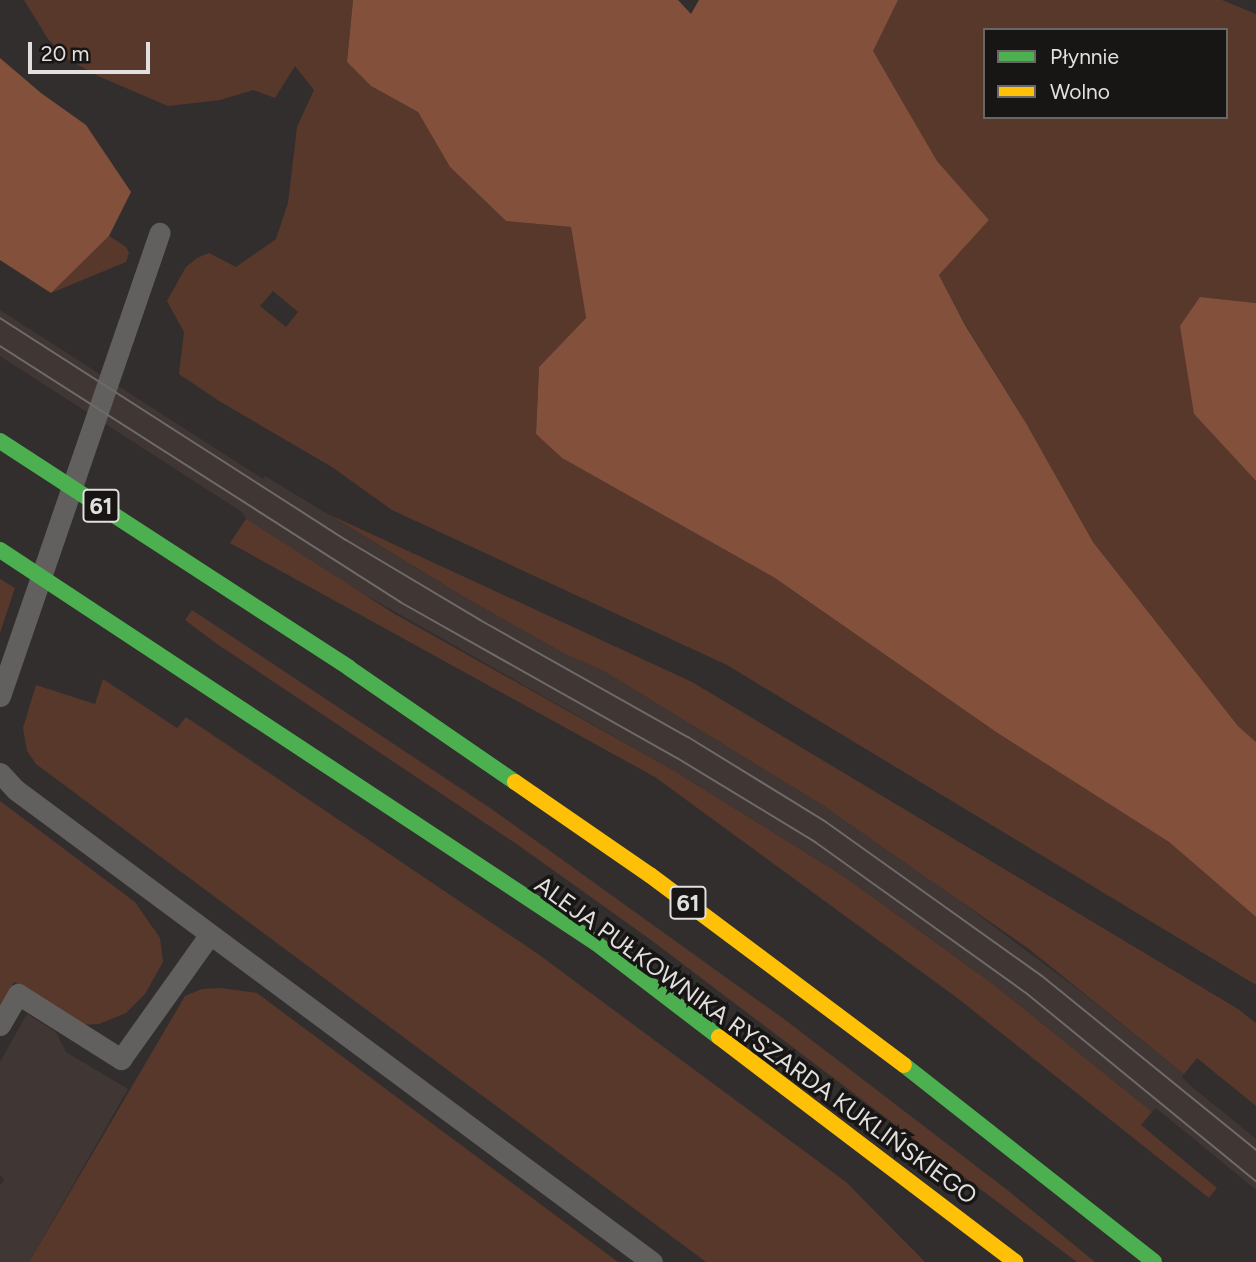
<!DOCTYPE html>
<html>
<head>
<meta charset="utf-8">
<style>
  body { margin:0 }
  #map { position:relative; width:1256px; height:1262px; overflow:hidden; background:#312e2d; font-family:Figtree,sans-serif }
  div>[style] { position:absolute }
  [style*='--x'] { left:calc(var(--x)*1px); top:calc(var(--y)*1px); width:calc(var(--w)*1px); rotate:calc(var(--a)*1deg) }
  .built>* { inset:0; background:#403633 }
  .green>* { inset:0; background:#59382c }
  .forest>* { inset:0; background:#83503c }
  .lane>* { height:21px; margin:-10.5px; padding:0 10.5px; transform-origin:10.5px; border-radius:10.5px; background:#625f5f }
  .fast>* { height:16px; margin:-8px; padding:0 8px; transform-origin:8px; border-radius:8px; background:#4caf50 }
  .slow>* { height:16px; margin:-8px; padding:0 8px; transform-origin:8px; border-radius:8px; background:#ffc107 }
  .tram>* { height:2px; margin:-1px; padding:0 1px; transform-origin:1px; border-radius:1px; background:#6d6b6a }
  span { translate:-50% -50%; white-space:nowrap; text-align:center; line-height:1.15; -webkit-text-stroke:7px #181615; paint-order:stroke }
  .shield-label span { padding:2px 5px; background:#181615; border:2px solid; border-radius:5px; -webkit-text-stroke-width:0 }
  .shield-label { font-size:23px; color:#e2dfde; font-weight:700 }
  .street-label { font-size:24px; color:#e2dfde }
  .legend { position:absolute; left:983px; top:28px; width:245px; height:91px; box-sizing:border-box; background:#181615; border:2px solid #696665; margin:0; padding:9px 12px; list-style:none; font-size:21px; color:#e2dfde }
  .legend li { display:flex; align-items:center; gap:14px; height:35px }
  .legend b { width:35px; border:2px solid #696665 }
  .scale { position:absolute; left:28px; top:42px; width:122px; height:32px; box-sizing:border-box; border:4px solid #e2dfde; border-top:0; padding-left:9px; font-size:21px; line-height:24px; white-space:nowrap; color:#e2dfde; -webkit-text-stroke:5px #181615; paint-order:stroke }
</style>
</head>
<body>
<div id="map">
  <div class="built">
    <div style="clip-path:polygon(0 310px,263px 479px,265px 476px,466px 598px,565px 654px,604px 671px,824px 806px,927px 876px,1080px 991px,1184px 1074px,1182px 1077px,1191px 1086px,1256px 1139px,1256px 1190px,1156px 1108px,1152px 1112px,993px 984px,843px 876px,671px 769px,348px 585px,274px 539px,246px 519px,242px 512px,0 356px)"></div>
    <div style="clip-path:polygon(27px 1014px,56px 1032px,66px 1052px,128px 1089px,29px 1262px,0 1262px,0 1185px,4px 1180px,0 1175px,0 1062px)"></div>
  </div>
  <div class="green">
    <div style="clip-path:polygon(evenodd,24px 0,353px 0,347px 62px,371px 86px,418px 112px,450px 167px,506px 221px,571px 227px,586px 318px,539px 367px,536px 434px,562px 458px,775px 578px,996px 732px,1169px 842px,1256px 917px,1256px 985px,727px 665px,392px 510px,332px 467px,219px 401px,179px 374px,184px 332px,167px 301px,186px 267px,197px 258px,209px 253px,236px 267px,276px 239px,288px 203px,297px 127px,314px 90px,295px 66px,275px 98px,253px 90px,220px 100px,168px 106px,98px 76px,66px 58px,48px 39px,24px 0,273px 291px,298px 312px,286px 327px,260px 306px,273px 291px)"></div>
    <div style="clip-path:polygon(evenodd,898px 0,1222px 0,1256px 14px,1256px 303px,1200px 297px,1194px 414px,1256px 481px,1256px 742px,1238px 726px,1093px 542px,1026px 423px,965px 324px,939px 275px,989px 220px,937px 161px,872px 50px,898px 0,985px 30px,1226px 30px,1226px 117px,985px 117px,985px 30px)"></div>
    <div style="clip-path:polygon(109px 236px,126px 247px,129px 253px,126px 262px,51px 293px)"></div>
    <div style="clip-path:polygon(328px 514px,692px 682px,1238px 1009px,1256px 1023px,1256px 1106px,1197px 1058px,1184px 1074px,1029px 949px,824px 806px,604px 671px,565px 654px,466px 598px)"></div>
    <div style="clip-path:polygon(246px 519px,393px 613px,671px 769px,843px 876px,993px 984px,1152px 1112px,1141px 1125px,1217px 1188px,1215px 1190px,1209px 1198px,956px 997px,655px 777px,230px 543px)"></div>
    <div style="clip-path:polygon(0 579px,15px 588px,0 633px)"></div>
    <div style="clip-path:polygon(192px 610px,493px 810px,784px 1019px,1006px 1189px,1095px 1262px,1077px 1262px,651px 940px,518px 845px,217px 644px,185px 620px)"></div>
    <div style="clip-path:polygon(103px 679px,177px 728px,186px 717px,538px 954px,846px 1182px,925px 1262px,706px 1262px,36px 764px,27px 751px,23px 728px,36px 685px,95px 704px)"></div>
    <div style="clip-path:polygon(0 801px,135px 902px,160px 938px,163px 962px,145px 994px,126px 1013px,99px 1024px,81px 1025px,14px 982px,0 1005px)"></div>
    <div style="clip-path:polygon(220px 988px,257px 993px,618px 1262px,29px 1262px,185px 996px,202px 989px)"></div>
  </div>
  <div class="forest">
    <div style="clip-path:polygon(353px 0,678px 0,691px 14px,699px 0,898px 0,873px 51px,937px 161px,989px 220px,939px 275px,965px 325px,1026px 423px,1093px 542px,1238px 726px,1256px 742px,1256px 917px,1169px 842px,996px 732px,775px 578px,562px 458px,536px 434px,539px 367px,586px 318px,571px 227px,506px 221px,450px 167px,418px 112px,371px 86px,347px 62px)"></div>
    <div style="clip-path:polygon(0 58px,41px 93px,86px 125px,131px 192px,109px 236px,51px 293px,0 260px)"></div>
    <div style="clip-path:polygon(1200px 297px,1256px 303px,1256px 481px,1194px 414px,1180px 326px)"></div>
  </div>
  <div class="lane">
    <div style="--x:0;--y:696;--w:490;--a:-71"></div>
    <div style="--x:0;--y:773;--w:23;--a:47"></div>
    <div style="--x:16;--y:790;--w:792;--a:36.58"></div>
    <div style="--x:0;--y:1025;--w:36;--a:-60"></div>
    <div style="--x:18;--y:994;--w:122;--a:32.3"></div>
    <div style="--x:121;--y:1059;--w:153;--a:-54.5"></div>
  </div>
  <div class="fast">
    <div style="--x:0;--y:441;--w:416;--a:33"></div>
    <div style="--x:349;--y:668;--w:201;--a:34.5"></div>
    <div style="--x:0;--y:550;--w:714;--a:33.4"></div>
    <div style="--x:596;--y:943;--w:155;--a:37.4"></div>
    <div style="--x:904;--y:1065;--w:318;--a:38.2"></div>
  </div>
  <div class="slow">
    <div style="--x:515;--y:782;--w:164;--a:34.6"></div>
    <div style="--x:650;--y:875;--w:317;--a:36.8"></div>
    <div style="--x:719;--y:1037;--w:372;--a:37.2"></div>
  </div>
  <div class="tram">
    <div style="--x:0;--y:318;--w:411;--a:32.7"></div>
    <div style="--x:346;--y:540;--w:156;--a:30.8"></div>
    <div style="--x:480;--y:620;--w:239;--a:29.4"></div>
    <div style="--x:688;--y:737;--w:162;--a:31.6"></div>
    <div style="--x:826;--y:822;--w:265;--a:35.5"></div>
    <div style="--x:1042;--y:976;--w:276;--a:39.1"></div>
    <div style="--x:0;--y:346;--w:475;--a:32.6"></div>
    <div style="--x:400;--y:602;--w:318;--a:29.4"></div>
    <div style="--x:677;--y:758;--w:162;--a:31.3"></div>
    <div style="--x:815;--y:842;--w:259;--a:35.6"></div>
    <div style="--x:1026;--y:993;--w:297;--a:39.3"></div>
  </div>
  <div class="shield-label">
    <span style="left:101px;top:506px">61</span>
    <span style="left:688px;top:903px">61</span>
  </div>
  <div class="street-label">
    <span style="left:756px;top:1040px;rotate:36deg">ALEJA PUŁKOWNIKA RYSZARDA KUKLIŃSKIEGO</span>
  </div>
  <ul class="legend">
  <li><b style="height:9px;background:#4caf50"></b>Płynnie</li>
  <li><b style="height:9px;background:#ffc107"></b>Wolno</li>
  </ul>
  <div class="scale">20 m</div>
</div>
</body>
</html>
